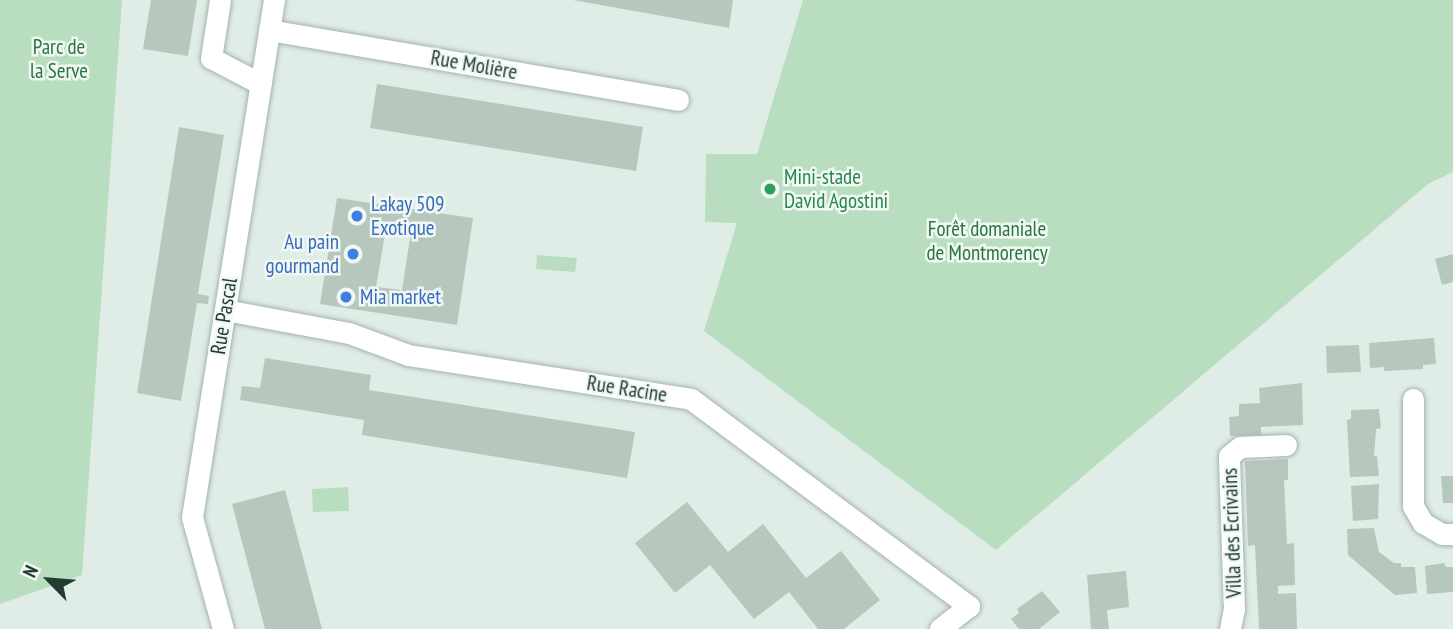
<!DOCTYPE html>
<html>
<head>
<meta charset="utf-8">
<style>
  body { margin:0 }
  #map { position:relative; width:1453px; height:629px; overflow:hidden; background:#e0ece6; font-family:"PT Sans Narrow",sans-serif }
  div>[style] { position:absolute }
  [style*='--x'] { left:calc(var(--x)*1px); top:calc(var(--y)*1px); width:calc(var(--w)*1px); rotate:calc(var(--a)*1deg) }
  .green>* { inset:0; background:#b9debf }
  .building>* { inset:0; background:#b6c7be }
  .roads { filter:drop-shadow(0 0 2px #a3b4ad) drop-shadow(0 0 2px #a3b4ad) }
  .street>* { height:21px; margin:-10.5px; padding:0 10.5px; transform-origin:10.5px; border-radius:10.5px; background:#fff }
  .dots>* { width:19px; height:19px; translate:-50% -50%; box-sizing:border-box; border:4px solid #f1f8f4; border-radius:50% }
  span { translate:-50% -50%; white-space:nowrap; text-align:center; line-height:1.15; -webkit-text-stroke:5px #f1f8f4; paint-order:stroke }
  .park-label { font-size:21px; color:#2a7540 }
  .street-label { font-size:21px; color:#213d33 }
  .leisure-label { font-size:21px; color:#27864d }
  .left { translate:0 -50%; text-align:left }
  .shop-label { font-size:21px; color:#366cbe }
  .right { translate:-100% -50%; text-align:right }
  .north { position:absolute; left:14px; top:545px; width:70px; height:70px; -webkit-text-stroke:5px #f1f8f4; paint-order:stroke; rotate:295deg; font-size:19px; font-weight:700; line-height:28px; text-align:center; color:#213d33 }
  .north::after { content:''; display:block; margin:auto; width:24px; height:32px; background:#213d33; clip-path:polygon(50% 0,100% 100%,50% 72%,0 100%) }
</style>
</head>
<body>
<div id="map">
  <div class="green">
    <div style="clip-path:polygon(0 0,122px 0,82px 575px,0 604px)"></div>
    <div style="clip-path:polygon(803px 0,1453px 0,1453px 172px,1428px 184px,996px 550px,704px 331px,737px 223px,705px 222px,706px 154px,757px 154px)"></div>
    <div style="clip-path:polygon(537px 255px,577px 258px,575px 272px,536px 269px)"></div>
    <div style="clip-path:polygon(348px 487px,349px 511px,313px 512px,312px 489px)"></div>
  </div>
  <div class="building">
    <div style="clip-path:polygon(151px 0,197px 0,188px 56px,143px 49px)"></div>
    <div style="clip-path:polygon(573px 0,733px 0,729px 28px)"></div>
    <div style="clip-path:polygon(377px 84px,643px 127px,636px 171px,370px 128px)"></div>
    <div style="clip-path:polygon(179px 127px,224px 135px,198px 294px,209px 296px,208px 304px,197px 303px,181px 401px,137px 393px)"></div>
    <div style="clip-path:polygon(evenodd,337px 198px,473px 218px,457px 325px,320px 304px,337px 198px,386px 228px,411px 232px,402px 290px,376px 287px,386px 228px)"></div>
    <div style="clip-path:polygon(1453px 254px,1453px 282px,1442px 285px,1435px 259px)"></div>
    <div style="clip-path:polygon(1434px 338px,1436px 364px,1423px 365px,1423px 369px,1384px 371px,1384px 367px,1370px 368px,1369px 343px)"></div>
    <div style="clip-path:polygon(1359px 345px,1361px 372px,1327px 373px,1326px 346px)"></div>
    <div style="clip-path:polygon(265px 358px,371px 375px,369px 390px,635px 432px,627px 478px,362px 435px,364px 420px,240px 400px,242px 386px,260px 388px)"></div>
    <div style="clip-path:polygon(1302px 383px,1303px 425px,1261px 427px,1261px 435px,1230px 436px,1229px 417px,1239px 416px,1239px 404px,1260px 403px,1259px 388px)"></div>
    <div style="clip-path:polygon(1379px 409px,1381px 428px,1376px 429px,1374px 456px,1377px 456px,1379px 476px,1350px 477px,1347px 420px,1351px 419px,1351px 410px)"></div>
    <div style="clip-path:polygon(1288px 459px,1288px 480px,1284px 480px,1287px 544px,1294px 543px,1295px 585px,1278px 586px,1278px 594px,1296px 593px,1297px 629px,1259px 629px,1255px 545px,1248px 546px,1245px 461px)"></div>
    <div style="clip-path:polygon(1441px 476px,1453px 476px,1453px 503px,1443px 503px)"></div>
    <div style="clip-path:polygon(1379px 484px,1378px 519px,1353px 521px,1351px 486px)"></div>
    <div style="clip-path:polygon(285px 490px,322px 629px,265px 629px,232px 504px)"></div>
    <div style="clip-path:polygon(687px 502px,728px 552px,763px 524px,806px 578px,841px 551px,880px 600px,844px 629px,818px 629px,789px 592px,754px 619px,710px 565px,675px 593px,635px 543px)"></div>
    <div style="clip-path:polygon(1374px 528px,1379px 552px,1394px 563px,1401px 563px,1401px 567px,1415px 567px,1417px 593px,1395px 595px,1348px 555px,1347px 529px)"></div>
    <div style="clip-path:polygon(1444px 563px,1446px 567px,1453px 567px,1453px 592px,1427px 594px,1425px 566px)"></div>
    <div style="clip-path:polygon(1126px 571px,1129px 607px,1107px 610px,1109px 629px,1091px 629px,1087px 575px)"></div>
    <div style="clip-path:polygon(1042px 591px,1060px 612px,1039px 629px,1019px 629px,1011px 619px,1019px 613px,1017px 609px)"></div>
  </div>
  <div class="roads">
    <div class="street">
      <div style="--x:220;--y:0;--w:59;--a:98.8"></div>
      <div style="--x:211;--y:58;--w:56;--a:27.5"></div>
      <div style="--x:269;--y:30;--w:415;--a:9.7"></div>
      <div style="--x:225;--y:310;--w:126;--a:10.5"></div>
      <div style="--x:349;--y:333;--w:63;--a:20.4"></div>
      <div style="--x:408;--y:355;--w:286;--a:8.8"></div>
      <div style="--x:691;--y:399;--w:347;--a:36.7"></div>
      <div style="--x:969;--y:606;--w:37;--a:142"></div>
      <div style="--x:1413;--y:399;--w:107;--a:90"></div>
      <div style="--x:1413;--y:506;--w:20;--a:60"></div>
      <div style="--x:1423;--y:523;--w:22;--a:30"></div>
      <div style="--x:1442;--y:534;--w:11;--a:0"></div>
      <div style="--x:223;--y:629;--w:116;--a:-105.5"></div>
      <div style="--x:192;--y:517;--w:523;--a:-80.99"></div>
      <div style="--x:1230;--y:629;--w:20;--a:-79"></div>
      <div style="--x:1234;--y:609;--w:153;--a:-91.9"></div>
      <div style="--x:1229;--y:456;--w:14;--a:-39"></div>
      <div style="--x:1240;--y:447;--w:46;--a:-2.5"></div>
    </div>
  </div>
  <div class="dots">
    <div style="left:770px;top:189px;background:#2e9e5b"></div>
    <div style="left:357px;top:216px;background:#3f7fe0"></div>
    <div style="left:353px;top:254px;background:#3f7fe0"></div>
    <div style="left:346px;top:297px;background:#3f7fe0"></div>
  </div>
  <div class="park-label">
    <span style="left:59px;top:59px">Parc de<br>la Serve</span>
    <span style="left:987px;top:241px">Forêt domaniale<br>de Montmorency</span>
  </div>
  <div class="street-label">
    <span style="left:474px;top:65px;rotate:10deg">Rue Molière</span>
    <span style="left:224px;top:316px;rotate:-81deg">Rue Pascal</span>
    <span style="left:627px;top:389px;rotate:9deg">Rue Racine</span>
    <span style="left:1232px;top:533px;rotate:-92deg">Villa des Ecrivains</span>
  </div>
  <div class="leisure-label">
    <span class="left" style="left:784px;top:189px">Mini-stade<br>David Agostini</span>
  </div>
  <div class="shop-label">
    <span class="left" style="left:371px;top:216px">Lakay 509<br>Exotique</span>
    <span class="right" style="left:339px;top:254px">Au pain<br>gourmand</span>
    <span class="left" style="left:360px;top:297px">Mia market</span>
  </div>
  <div class="north">N</div>
</div>
</body>
</html>
